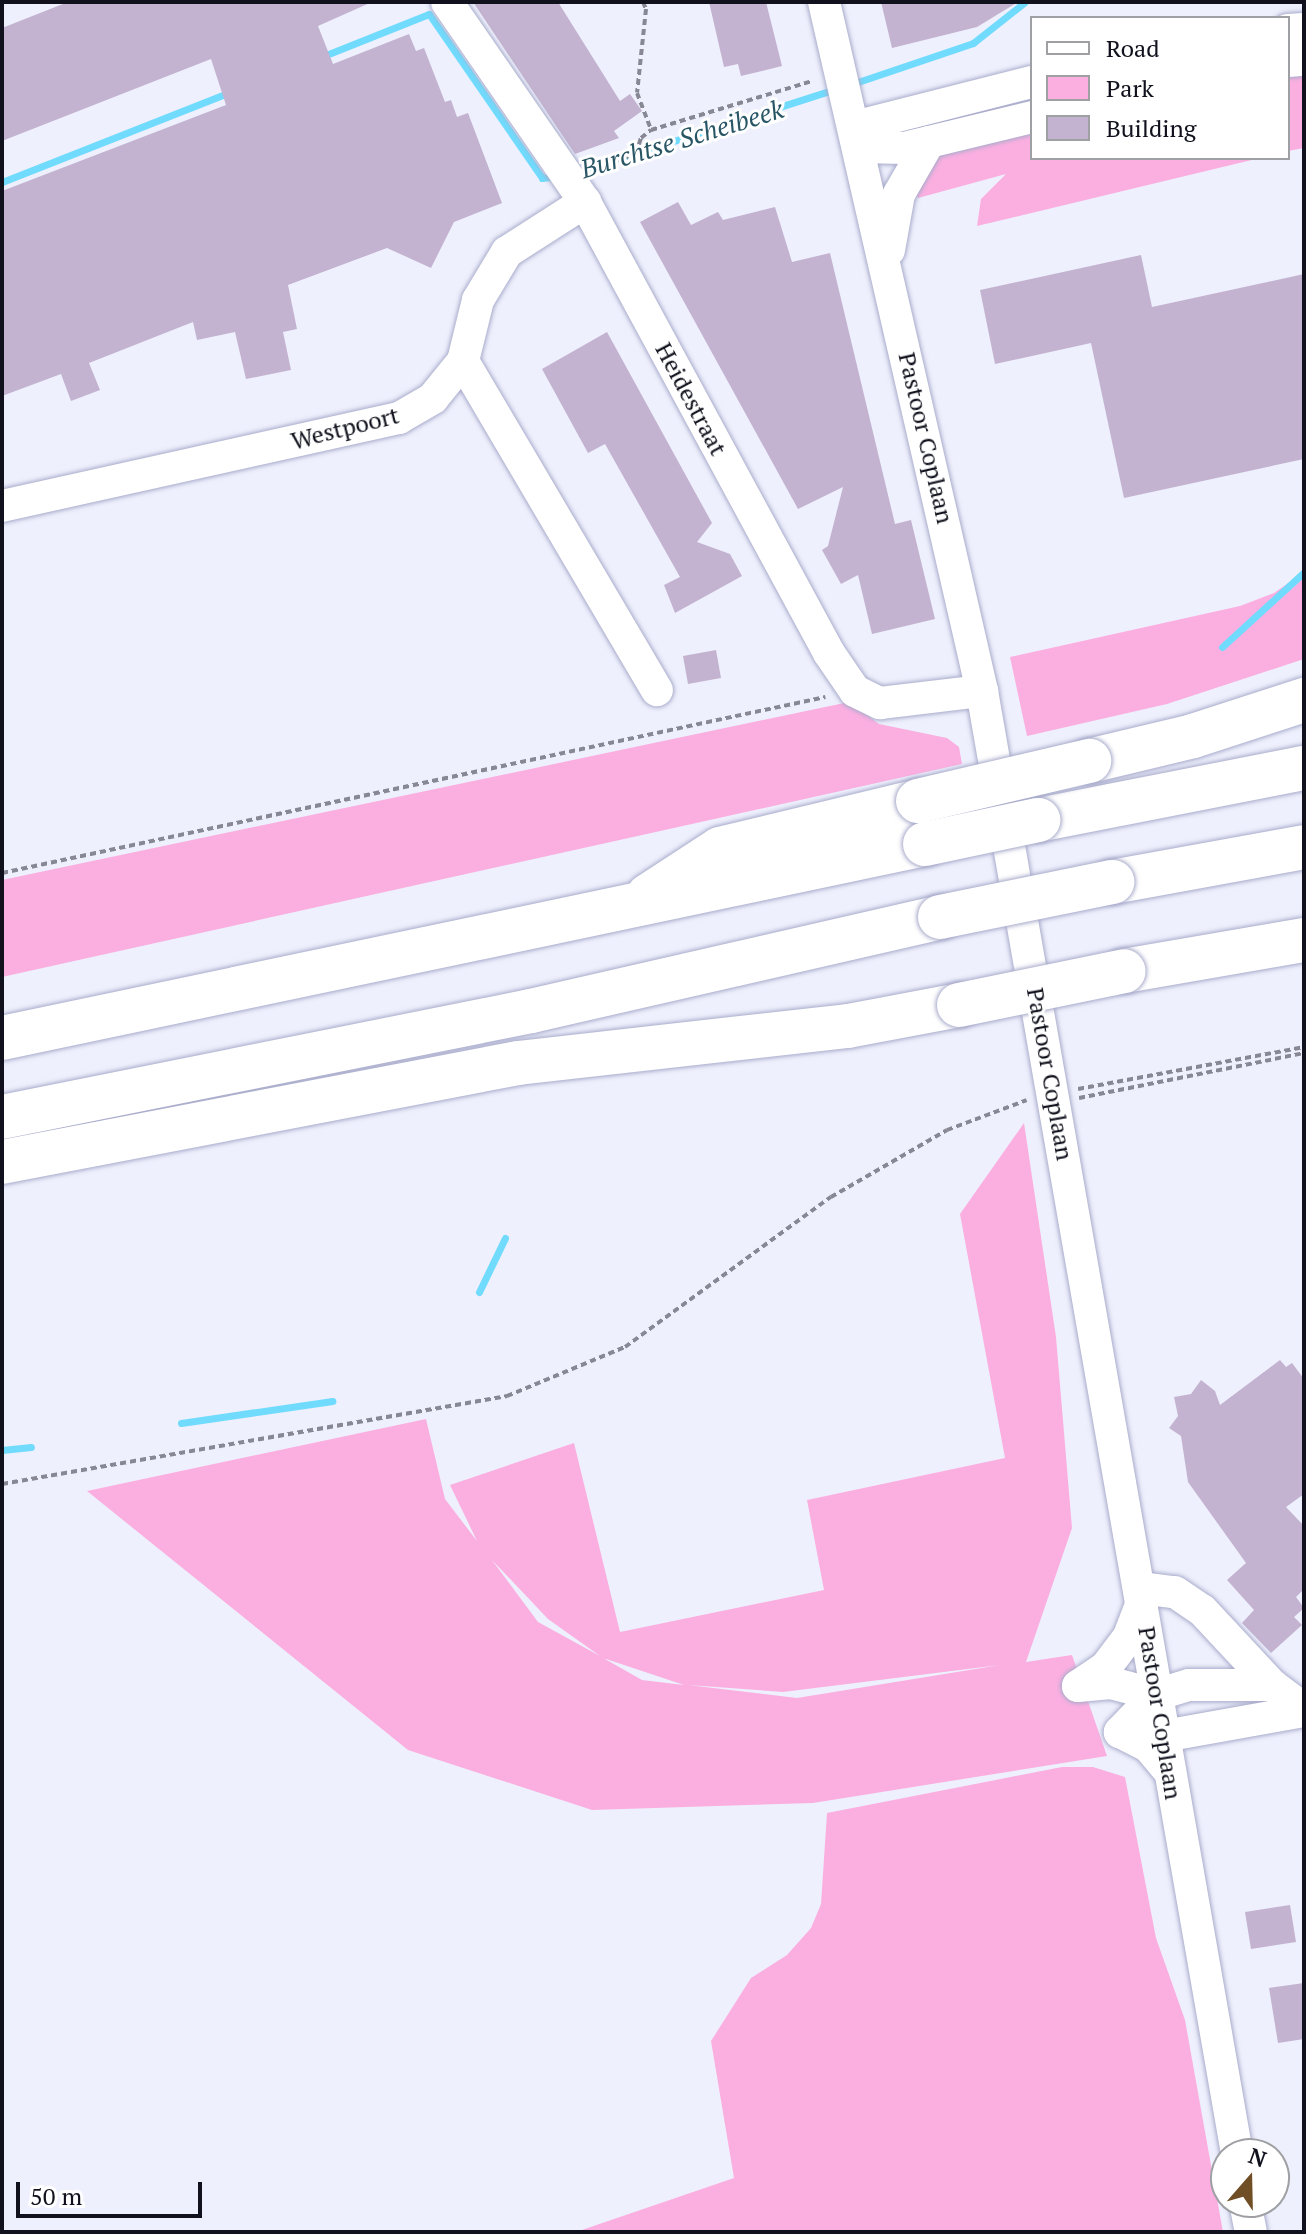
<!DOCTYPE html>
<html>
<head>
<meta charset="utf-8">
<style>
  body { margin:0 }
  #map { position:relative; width:1306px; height:2234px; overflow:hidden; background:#eef0fd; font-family:"PT Serif",serif }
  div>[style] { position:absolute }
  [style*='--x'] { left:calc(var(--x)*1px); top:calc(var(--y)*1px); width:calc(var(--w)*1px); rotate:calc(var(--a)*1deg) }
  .green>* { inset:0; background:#fbafe1 }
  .stream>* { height:7px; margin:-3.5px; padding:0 3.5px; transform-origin:3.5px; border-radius:3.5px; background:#70dbfd }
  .building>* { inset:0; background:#c3b3d0 }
  .path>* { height:4px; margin-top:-2px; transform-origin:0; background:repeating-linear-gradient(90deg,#878894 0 6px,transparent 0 10px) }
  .roads { filter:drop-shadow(0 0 2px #a9accb) drop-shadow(0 0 2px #a9accb) }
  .minor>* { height:32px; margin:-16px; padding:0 16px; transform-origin:16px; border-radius:16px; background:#fff }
  .highway>* { height:44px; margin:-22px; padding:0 22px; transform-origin:22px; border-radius:22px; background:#fff }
  .bridges { filter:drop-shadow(0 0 2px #a9accb) drop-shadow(0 0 2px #a9accb) }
  .highway-bridge>* { height:44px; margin:-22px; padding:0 22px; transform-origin:22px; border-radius:22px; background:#fff }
  span { translate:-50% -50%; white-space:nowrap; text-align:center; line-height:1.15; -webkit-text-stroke:6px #fff; paint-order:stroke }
  .street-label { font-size:24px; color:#10111c }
  .water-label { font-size:26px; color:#295665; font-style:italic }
  .frame { position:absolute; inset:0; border:4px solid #10111c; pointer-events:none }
  .legend { position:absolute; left:1030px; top:16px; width:260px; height:144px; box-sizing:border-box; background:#fff; border:2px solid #9fa0a4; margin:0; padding:10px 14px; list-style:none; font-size:24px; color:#10111c }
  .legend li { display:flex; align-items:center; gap:16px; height:40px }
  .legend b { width:40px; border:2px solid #9fa0a4 }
  .north { position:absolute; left:1210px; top:2138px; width:80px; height:80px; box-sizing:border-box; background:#fff; border:2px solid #9fa0a4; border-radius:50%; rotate:20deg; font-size:22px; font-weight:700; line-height:32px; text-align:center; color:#10111c }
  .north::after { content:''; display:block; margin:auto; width:28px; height:36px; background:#704e26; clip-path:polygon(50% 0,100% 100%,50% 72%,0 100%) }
  .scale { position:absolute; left:16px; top:2182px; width:186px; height:36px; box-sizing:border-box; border:4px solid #10111c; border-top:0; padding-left:10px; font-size:24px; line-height:28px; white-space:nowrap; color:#10111c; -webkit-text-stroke:6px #fff; paint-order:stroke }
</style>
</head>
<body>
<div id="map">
  <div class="green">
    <div style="clip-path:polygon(1304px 71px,1304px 148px,1288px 151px,1288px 72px)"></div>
    <div style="clip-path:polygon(1032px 129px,1032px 158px,1260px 158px,977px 226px,981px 199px,1006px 174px,918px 198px,914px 188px,932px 157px)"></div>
    <div style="clip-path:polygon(1304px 572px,1304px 659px,1167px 704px,1027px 736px,1010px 657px,1240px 606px,1274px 593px)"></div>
    <div style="clip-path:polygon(849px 702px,879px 724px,947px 738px,959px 747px,962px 764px,2px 977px,2px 880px)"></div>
    <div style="clip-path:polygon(evenodd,1024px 1123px,1056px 1337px,1072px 1528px,1026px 1662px,1072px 1655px,1107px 1756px,813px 1803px,592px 1810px,408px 1750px,87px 1491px,426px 1419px,445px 1499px,477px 1541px,450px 1485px,574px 1443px,620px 1632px,824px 1590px,807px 1500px,1005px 1458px,960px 1214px,1024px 1123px,492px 1560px,548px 1619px,600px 1656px,538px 1622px,492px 1560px,1024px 1123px,605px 1659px,606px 1659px,684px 1685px,642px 1680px,605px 1659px,1024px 1123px,1000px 1665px,797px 1698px,688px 1685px,783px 1692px,1000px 1665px)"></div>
    <div style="clip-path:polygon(1062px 1767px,1093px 1767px,1125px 1777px,1156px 1938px,1185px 2020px,1223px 2232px,576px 2232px,734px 2178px,711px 2041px,751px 1978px,787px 1955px,811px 1928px,821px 1904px,827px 1813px)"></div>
  </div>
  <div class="stream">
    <div style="--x:321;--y:57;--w:116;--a:-21.7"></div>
    <div style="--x:429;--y:14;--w:199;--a:55.4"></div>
    <div style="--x:542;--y:178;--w:16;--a:-7"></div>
    <div style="--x:852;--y:84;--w:128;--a:-18.7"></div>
    <div style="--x:973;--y:43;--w:66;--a:-38.3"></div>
    <div style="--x:574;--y:173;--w:275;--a:-17.8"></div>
    <div style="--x:2;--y:182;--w:246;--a:-21.5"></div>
    <div style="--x:1222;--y:647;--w:111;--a:-42.4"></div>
    <div style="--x:479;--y:1292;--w:60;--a:-64.3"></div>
    <div style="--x:181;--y:1423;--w:153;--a:-8.3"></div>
    <div style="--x:2;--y:1450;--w:29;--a:-6"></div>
  </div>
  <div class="building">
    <div style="clip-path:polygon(68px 2px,372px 2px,318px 26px,333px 64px,409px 34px,416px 51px,424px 48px,445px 102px,451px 100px,457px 117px,468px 113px,502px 203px,454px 222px,431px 268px,387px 248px,288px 285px,297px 329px,283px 332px,291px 370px,246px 379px,235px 332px,197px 340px,193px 322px,89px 363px,100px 390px,71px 401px,61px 374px,2px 396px,2px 191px,226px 105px,211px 59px,2px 141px,2px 28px)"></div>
    <div style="clip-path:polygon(473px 2px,558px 2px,620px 101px,630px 94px,642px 111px,614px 131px,619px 138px,575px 154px)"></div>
    <div style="clip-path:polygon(709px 2px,766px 2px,782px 66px,741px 76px,738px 64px,724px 67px)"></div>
    <div style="clip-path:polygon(881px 2px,1018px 2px,977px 27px,892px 48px)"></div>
    <div style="clip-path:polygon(678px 202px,691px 225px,718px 212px,723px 220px,775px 207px,792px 262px,830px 253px,895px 524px,911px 520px,935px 619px,872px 634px,858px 575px,841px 584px,822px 550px,828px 546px,843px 487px,798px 509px,640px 222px)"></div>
    <div style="clip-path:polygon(1141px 255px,1152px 307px,1304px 274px,1304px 459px,1124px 498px,1091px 343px,995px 364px,980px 290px)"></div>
    <div style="clip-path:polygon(607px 332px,712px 523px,697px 542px,730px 554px,742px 576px,675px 613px,664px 585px,680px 577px,605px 444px,588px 453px,542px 369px)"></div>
    <div style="clip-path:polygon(716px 650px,721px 678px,688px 684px,683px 656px)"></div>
    <div style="clip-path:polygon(1280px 1360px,1286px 1367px,1292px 1363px,1304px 1379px,1304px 1494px,1286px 1507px,1304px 1526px,1304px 1589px,1296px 1597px,1304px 1608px,1294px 1617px,1302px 1625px,1271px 1653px,1242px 1623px,1254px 1610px,1227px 1580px,1246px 1563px,1188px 1482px,1181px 1436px,1169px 1428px,1178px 1416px,1174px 1397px,1191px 1394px,1201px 1380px,1215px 1391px,1220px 1405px)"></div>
    <div style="clip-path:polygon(1290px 1905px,1296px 1942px,1251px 1949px,1245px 1912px)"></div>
    <div style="clip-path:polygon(1304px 1983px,1304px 2039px,1278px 2043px,1269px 1988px)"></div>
  </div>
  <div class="path">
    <div style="--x:643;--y:2;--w:8;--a:67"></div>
    <div style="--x:646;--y:9;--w:84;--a:96.1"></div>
    <div style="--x:637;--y:93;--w:40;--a:69"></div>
    <div style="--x:651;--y:130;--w:168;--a:-16.9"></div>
    <div style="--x:594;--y:167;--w:44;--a:-17.2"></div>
    <div style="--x:636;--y:154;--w:17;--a:-73"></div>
    <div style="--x:641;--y:138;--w:13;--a:-39"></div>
    <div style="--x:2;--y:873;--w:842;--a:-12.07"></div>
    <div style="--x:1078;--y:1089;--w:230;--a:-10.5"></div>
    <div style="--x:1079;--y:1098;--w:229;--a:-11.3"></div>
    <div style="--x:2;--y:1484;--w:513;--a:-9.88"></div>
    <div style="--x:507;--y:1396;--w:128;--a:-22.6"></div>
    <div style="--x:625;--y:1347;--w:255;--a:-36.1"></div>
    <div style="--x:831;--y:1197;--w:134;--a:-30"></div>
    <div style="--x:947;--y:1130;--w:85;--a:-20.6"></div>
  </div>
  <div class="roads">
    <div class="minor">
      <div style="--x:447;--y:2;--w:243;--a:55.4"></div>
      <div style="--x:585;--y:202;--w:513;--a:61.59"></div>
      <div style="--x:829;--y:653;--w:46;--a:55.6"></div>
      <div style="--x:855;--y:691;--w:28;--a:26"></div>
      <div style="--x:880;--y:703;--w:103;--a:-6.7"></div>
      <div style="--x:824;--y:2;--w:707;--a:77.08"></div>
      <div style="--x:982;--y:691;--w:1485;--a:80.11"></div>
      <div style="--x:1288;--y:30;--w:16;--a:-4"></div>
      <div style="--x:1288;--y:61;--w:16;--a:-4"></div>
      <div style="--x:854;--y:127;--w:184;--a:-14.2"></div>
      <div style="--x:859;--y:147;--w:45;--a:1.3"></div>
      <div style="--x:904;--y:148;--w:132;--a:-13.6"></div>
      <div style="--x:889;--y:250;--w:57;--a:-79.9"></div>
      <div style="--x:899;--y:194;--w:60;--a:-60"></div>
      <div style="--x:463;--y:361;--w:382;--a:59.5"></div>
      <div style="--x:2;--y:506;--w:407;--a:-12.5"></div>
      <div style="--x:399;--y:418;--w:39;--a:-30"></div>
      <div style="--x:433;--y:398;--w:48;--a:-51"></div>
      <div style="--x:463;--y:361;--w:63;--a:-76.2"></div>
      <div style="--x:478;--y:300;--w:56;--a:-58.9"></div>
      <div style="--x:507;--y:252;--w:93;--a:-32.7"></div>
      <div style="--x:1140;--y:1588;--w:35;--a:7"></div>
      <div style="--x:1175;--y:1592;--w:32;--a:34"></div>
      <div style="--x:1202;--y:1610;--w:103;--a:47"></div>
      <div style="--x:1272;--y:1685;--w:40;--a:37"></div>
      <div style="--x:1078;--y:1686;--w:34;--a:-34"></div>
      <div style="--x:1106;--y:1667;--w:39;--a:-53"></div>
      <div style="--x:1129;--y:1636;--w:36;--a:-69"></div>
      <div style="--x:1078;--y:1686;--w:33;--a:-5"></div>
      <div style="--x:1111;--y:1683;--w:47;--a:14.9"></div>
      <div style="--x:1156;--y:1695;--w:52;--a:134.2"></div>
      <div style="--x:1120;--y:1732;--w:31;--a:27"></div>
      <div style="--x:1148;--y:1746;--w:34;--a:50"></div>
      <div style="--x:1156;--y:1695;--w:34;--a:-17"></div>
      <div style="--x:1189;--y:1685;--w:83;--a:0"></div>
      <div style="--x:1164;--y:1736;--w:142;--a:-10.1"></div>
      <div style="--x:1245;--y:2202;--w:31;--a:79"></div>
    </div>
    <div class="highway">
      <div style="--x:1089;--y:761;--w:107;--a:-13.5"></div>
      <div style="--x:1193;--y:736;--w:117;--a:-18"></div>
      <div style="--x:1038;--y:820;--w:271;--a:-11.1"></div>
      <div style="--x:1112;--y:882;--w:195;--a:-10.3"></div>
      <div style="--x:648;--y:896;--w:86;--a:-33.1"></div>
      <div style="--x:720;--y:849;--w:204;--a:-13.6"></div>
      <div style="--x:1124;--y:971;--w:183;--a:-9.8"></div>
      <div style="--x:2;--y:1038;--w:943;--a:-11.87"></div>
      <div style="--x:2;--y:1117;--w:540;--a:-11.33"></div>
      <div style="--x:531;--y:1011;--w:420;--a:-12.9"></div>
      <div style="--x:2;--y:1162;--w:525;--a:-10.86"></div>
      <div style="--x:518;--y:1063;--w:332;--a:-6.4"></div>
      <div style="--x:848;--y:1026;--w:113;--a:-10.7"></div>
    </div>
  </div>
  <div class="bridges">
    <div class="highway-bridge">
      <div style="--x:918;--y:801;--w:176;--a:-13.2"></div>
      <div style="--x:925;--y:844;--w:116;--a:-12"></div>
      <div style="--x:940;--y:917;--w:176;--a:-11.5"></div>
      <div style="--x:959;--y:1005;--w:168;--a:-11.6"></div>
    </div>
  </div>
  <div class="street-label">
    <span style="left:691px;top:399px;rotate:62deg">Heidestraat</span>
    <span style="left:345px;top:428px;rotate:-14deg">Westpoort</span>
    <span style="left:926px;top:438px;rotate:77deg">Pastoor Coplaan</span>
    <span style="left:1050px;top:1074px;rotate:80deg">Pastoor Coplaan</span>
    <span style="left:1160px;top:1713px;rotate:81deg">Pastoor Coplaan</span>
  </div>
  <div class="water-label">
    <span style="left:682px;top:139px;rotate:-17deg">Burchtse Scheibeek</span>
  </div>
  <div class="frame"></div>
  <ul class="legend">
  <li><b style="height:10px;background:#fff"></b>Road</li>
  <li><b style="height:22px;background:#fbafe1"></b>Park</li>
  <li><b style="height:22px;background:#c3b3d0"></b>Building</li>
  </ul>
  <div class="north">N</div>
  <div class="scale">50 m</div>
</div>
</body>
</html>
